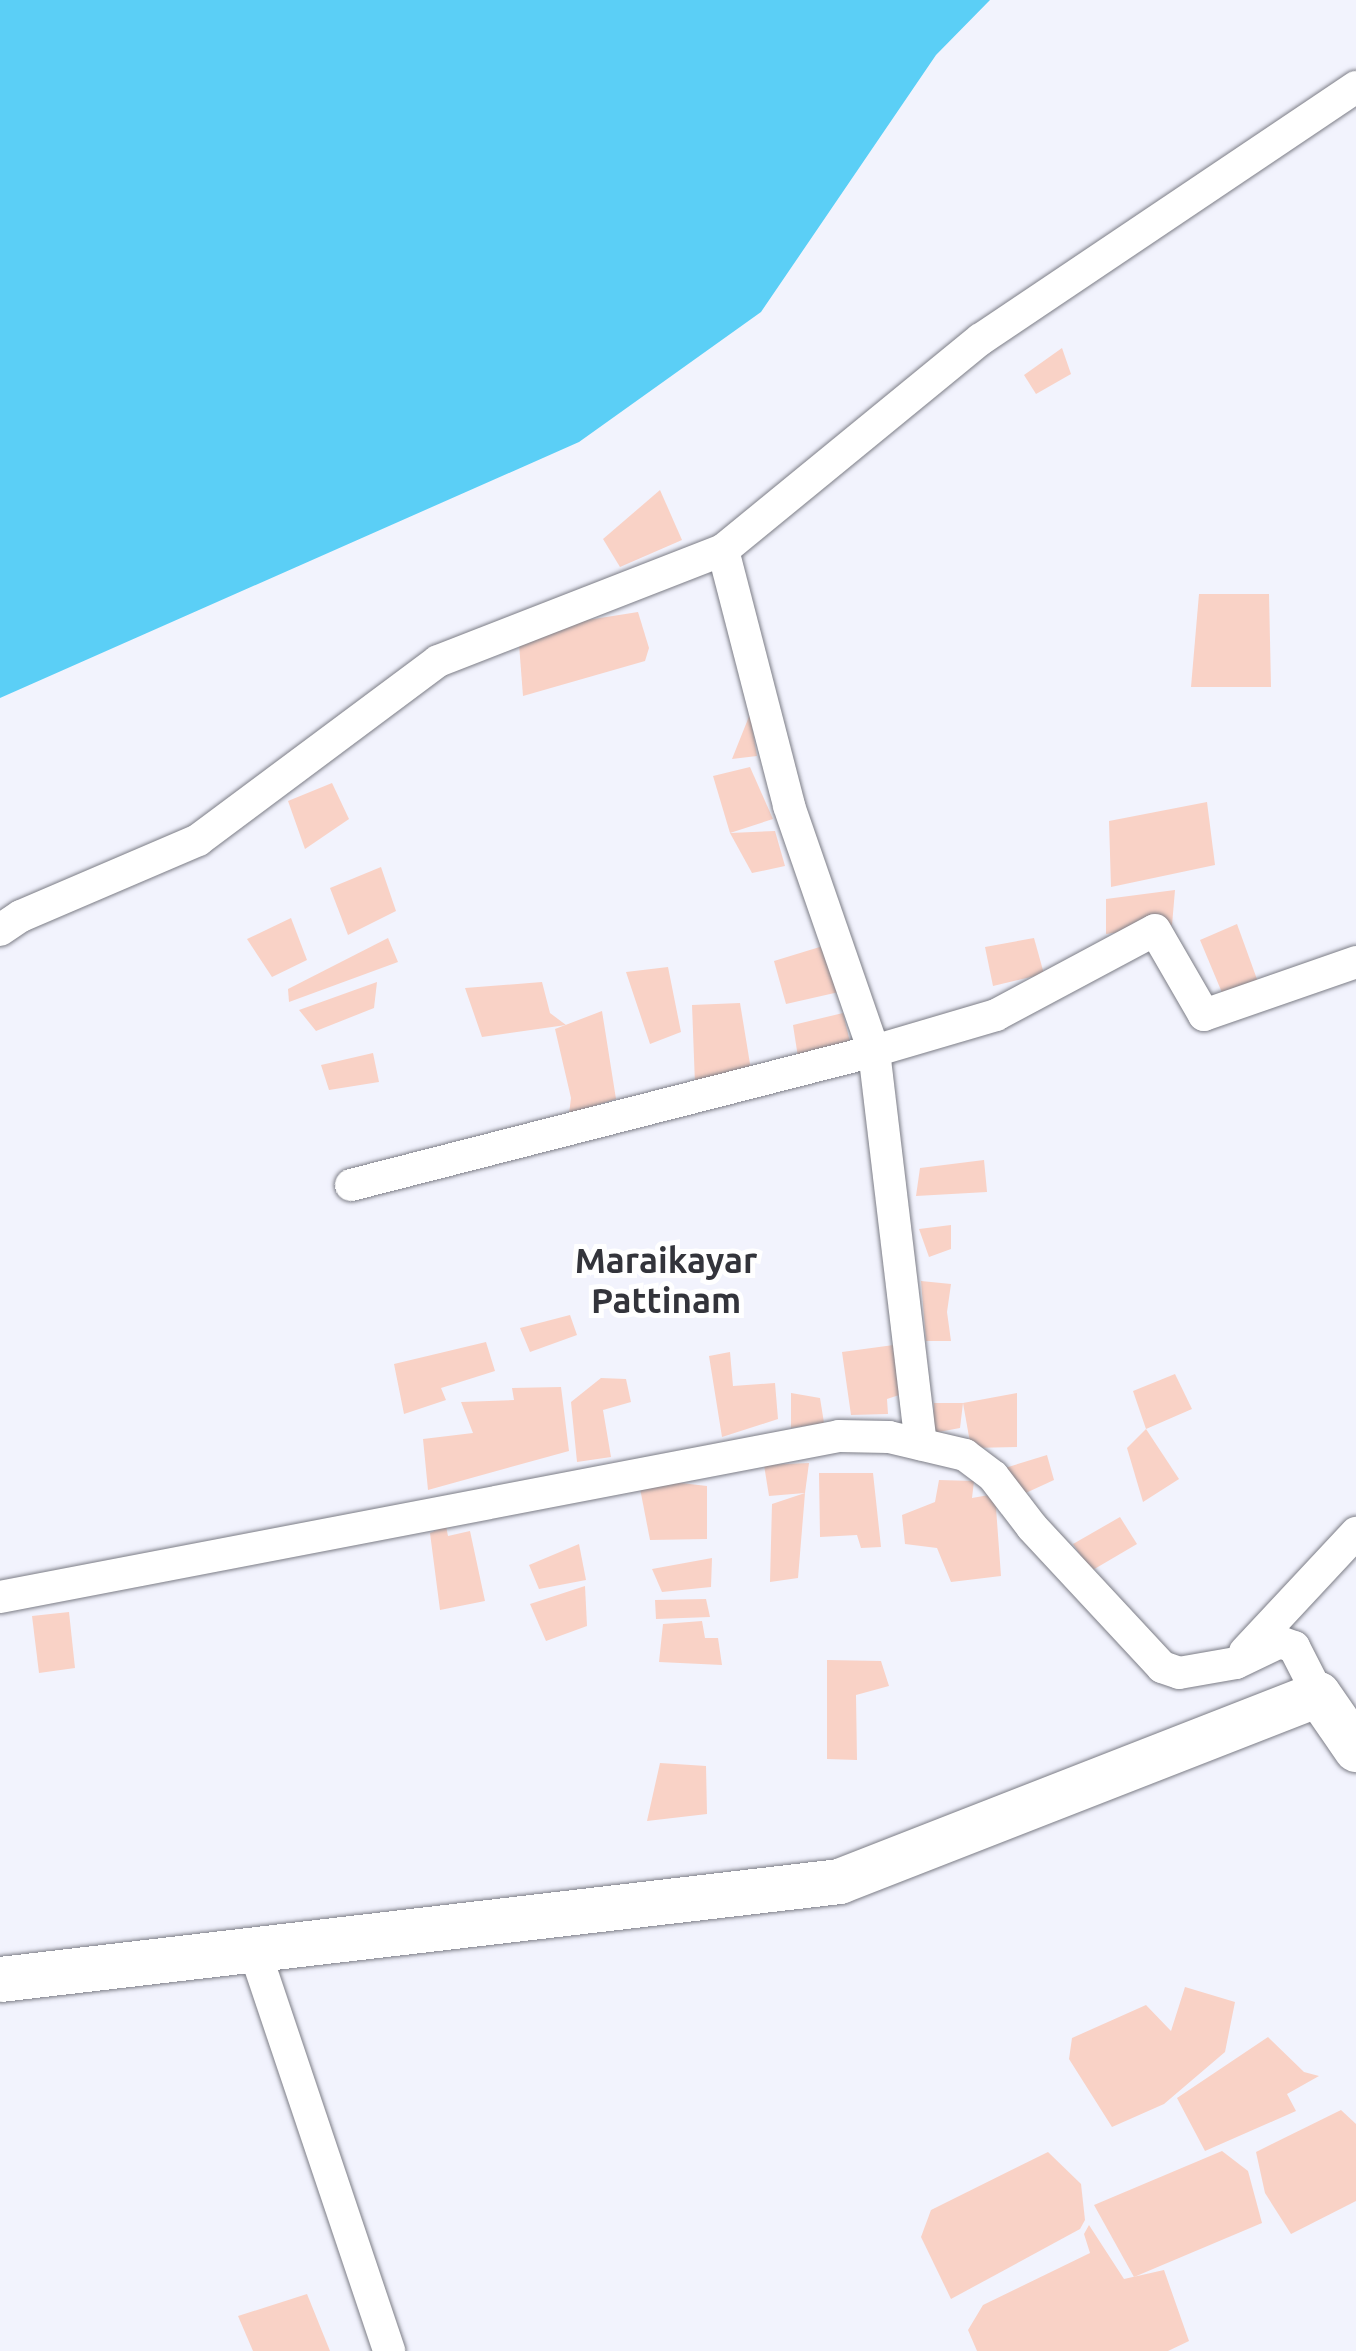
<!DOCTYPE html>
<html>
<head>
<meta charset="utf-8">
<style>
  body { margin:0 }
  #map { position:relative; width:1356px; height:2351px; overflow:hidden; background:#f2f3fd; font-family:Ubuntu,sans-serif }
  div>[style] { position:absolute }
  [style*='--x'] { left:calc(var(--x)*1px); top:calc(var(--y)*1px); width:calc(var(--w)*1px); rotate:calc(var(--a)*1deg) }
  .water>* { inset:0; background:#5bcff6 }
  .building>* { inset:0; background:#f9d2c6 }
  .roads { filter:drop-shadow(0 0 2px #7c7d86) drop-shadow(0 0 2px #7c7d86) }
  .street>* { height:32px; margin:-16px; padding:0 16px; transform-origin:16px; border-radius:16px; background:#fff }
  .secondary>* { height:45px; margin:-22.5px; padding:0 22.5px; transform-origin:22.5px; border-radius:22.5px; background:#fff }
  span { translate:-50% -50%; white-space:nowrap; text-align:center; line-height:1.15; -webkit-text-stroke:10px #fff; paint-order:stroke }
  .quarter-label { font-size:35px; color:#33343b; font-weight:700 }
</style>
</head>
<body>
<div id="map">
  <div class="water">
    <div style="clip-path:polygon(0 0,990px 0,936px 55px,761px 312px,579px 442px,0 698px)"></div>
  </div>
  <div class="building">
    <div style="clip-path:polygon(1062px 348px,1071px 374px,1036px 394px,1024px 375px)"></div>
    <div style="clip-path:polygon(660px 490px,682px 540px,620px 567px,603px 539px)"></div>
    <div style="clip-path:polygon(1199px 594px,1269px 594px,1271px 687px,1191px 687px)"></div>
    <div style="clip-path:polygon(638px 612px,649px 648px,645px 661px,523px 696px,518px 631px)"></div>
    <div style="clip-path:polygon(750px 714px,757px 756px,732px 759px)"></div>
    <div style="clip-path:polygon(750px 767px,773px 819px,730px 833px,713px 776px)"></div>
    <div style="clip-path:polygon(332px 783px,349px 819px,305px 849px,288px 801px)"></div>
    <div style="clip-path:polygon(1207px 802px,1215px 865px,1111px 887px,1109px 821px)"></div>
    <div style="clip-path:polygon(775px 831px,785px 866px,752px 873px,730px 833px)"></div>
    <div style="clip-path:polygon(381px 867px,396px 911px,348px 935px,330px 888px)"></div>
    <div style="clip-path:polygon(1175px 890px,1172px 925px,1106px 934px,1106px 899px)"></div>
    <div style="clip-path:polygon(291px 918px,307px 960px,272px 977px,247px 939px)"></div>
    <div style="clip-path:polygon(1237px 924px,1258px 982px,1223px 995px,1200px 940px)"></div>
    <div style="clip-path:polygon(388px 938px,398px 962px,289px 1002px,288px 989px)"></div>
    <div style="clip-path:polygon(1034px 938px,1044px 974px,993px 986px,985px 947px)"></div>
    <div style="clip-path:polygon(836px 942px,839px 992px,786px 1004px,774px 961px)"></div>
    <div style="clip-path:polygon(668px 967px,681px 1032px,650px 1044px,626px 972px)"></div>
    <div style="clip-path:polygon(377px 982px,374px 1008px,316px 1031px,299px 1010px)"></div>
    <div style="clip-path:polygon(542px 982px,550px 1013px,566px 1025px,482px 1037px,465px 988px)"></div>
    <div style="clip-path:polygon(740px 1003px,753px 1082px,695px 1084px,692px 1005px)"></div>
    <div style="clip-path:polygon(602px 1011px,616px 1099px,569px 1114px,571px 1098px,555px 1029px)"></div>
    <div style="clip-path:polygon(843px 1013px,851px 1046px,800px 1070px,793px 1025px)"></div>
    <div style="clip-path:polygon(373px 1053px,379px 1082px,329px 1090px,321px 1065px)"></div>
    <div style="clip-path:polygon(984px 1160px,987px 1192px,916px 1196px,920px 1168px)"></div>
    <div style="clip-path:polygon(951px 1225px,951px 1249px,929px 1257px,919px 1229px)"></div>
    <div style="clip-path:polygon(921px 1281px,951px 1284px,947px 1312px,951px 1341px,926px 1341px)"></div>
    <div style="clip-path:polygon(570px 1315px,577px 1335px,530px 1352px,520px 1328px)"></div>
    <div style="clip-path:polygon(486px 1342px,495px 1371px,441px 1388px,446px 1400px,404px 1414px,394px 1364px)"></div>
    <div style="clip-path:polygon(901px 1344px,914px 1390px,887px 1399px,888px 1414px,851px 1415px,842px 1352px)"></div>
    <div style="clip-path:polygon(730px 1352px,733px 1386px,775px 1383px,778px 1419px,722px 1437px,709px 1356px)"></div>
    <div style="clip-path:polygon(1175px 1374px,1192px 1409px,1146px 1429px,1133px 1391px)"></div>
    <div style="clip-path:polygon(601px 1378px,626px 1379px,631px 1402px,603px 1410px,611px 1457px,577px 1462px,571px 1402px)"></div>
    <div style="clip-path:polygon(561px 1387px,569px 1451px,428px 1490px,423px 1439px,473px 1433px,461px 1402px,514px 1400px,512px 1388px)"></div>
    <div style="clip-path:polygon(791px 1393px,820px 1398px,824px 1423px,791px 1428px)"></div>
    <div style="clip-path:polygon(1017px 1393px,1017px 1447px,971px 1448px,963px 1403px)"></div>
    <div style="clip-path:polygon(934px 1403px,963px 1403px,960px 1428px,933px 1433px)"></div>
    <div style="clip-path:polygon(1146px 1429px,1179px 1479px,1143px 1502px,1127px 1448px)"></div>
    <div style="clip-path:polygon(1047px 1455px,1054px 1480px,1017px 1497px,1005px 1468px)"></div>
    <div style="clip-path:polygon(809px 1463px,805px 1493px,769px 1496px,764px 1465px)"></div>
    <div style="clip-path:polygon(819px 1473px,873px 1473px,881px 1547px,861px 1548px,857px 1535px,820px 1537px)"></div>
    <div style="clip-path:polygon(638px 1478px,707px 1486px,707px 1539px,650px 1540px)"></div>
    <div style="clip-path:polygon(939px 1480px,974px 1481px,972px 1498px,995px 1494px,1001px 1576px,951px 1582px,937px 1548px,905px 1544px,902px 1515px,935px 1502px)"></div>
    <div style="clip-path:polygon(805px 1493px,798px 1578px,770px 1582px,772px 1504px)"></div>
    <div style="clip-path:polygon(1120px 1517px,1137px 1544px,1091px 1571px,1073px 1544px)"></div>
    <div style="clip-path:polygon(446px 1526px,448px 1536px,470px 1531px,485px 1601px,440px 1610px,430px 1533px)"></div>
    <div style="clip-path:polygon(579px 1544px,586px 1580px,539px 1589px,529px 1565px)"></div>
    <div style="clip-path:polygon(712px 1558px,711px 1587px,662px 1592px,652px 1569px)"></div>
    <div style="clip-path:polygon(585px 1586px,587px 1626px,546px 1641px,530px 1604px)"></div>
    <div style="clip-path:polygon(706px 1599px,710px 1617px,656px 1619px,655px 1600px)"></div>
    <div style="clip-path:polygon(69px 1612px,75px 1668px,39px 1673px,32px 1616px)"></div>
    <div style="clip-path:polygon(702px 1621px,705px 1638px,718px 1638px,722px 1665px,659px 1662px,663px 1624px)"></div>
    <div style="clip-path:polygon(827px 1660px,881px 1661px,889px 1686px,856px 1695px,857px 1760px,827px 1759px)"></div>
    <div style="clip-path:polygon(660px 1763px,706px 1766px,707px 1814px,647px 1821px)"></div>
    <div style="clip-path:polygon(1185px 1987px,1235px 2002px,1225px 2052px,1164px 2104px,1112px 2127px,1069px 2059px,1072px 2038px,1146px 2005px,1171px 2031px)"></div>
    <div style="clip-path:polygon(1268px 2037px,1304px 2072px,1319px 2076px,1287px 2094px,1296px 2111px,1205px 2151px,1177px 2098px)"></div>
    <div style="clip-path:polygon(1341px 2110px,1356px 2124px,1356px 2201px,1291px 2234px,1265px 2193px,1256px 2152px)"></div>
    <div style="clip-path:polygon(1222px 2151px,1248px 2171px,1262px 2223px,1134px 2277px,1094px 2205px)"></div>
    <div style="clip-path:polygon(1048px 2152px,1081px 2184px,1085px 2220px,1080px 2229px,951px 2299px,921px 2237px,931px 2210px)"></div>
    <div style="clip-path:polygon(1089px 2225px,1124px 2279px,1164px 2270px,1189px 2341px,1168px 2351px,977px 2351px,968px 2330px,983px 2305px,1090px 2253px,1084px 2234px)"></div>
    <div style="clip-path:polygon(307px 2294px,330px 2351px,253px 2351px,238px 2316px)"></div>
  </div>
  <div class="roads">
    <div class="street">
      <div style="--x:723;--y:550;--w:264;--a:75.5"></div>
      <div style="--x:789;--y:806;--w:259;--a:70.9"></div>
      <div style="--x:874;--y:1051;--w:396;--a:83.2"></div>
      <div style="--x:0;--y:930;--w:25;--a:-34"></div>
      <div style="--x:21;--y:916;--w:193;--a:-23.2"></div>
      <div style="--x:198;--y:840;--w:299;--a:-36.7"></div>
      <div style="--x:438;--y:661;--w:306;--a:-21.3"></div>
      <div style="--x:723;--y:550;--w:333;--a:-39.3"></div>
      <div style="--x:981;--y:339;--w:452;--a:-33.9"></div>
      <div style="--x:351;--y:1185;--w:540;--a:-14.37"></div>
      <div style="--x:874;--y:1051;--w:127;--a:-16.4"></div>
      <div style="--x:996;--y:1015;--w:180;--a:-28.1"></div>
      <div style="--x:1155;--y:930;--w:98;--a:60"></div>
      <div style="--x:1204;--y:1015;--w:161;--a:-19.2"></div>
      <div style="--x:0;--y:1597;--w:854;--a:-10.86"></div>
      <div style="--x:839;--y:1436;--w:50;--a:1.1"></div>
      <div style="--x:889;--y:1437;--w:78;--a:13.3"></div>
      <div style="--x:965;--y:1455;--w:35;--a:37"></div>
      <div style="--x:993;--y:1476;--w:64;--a:52.6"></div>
      <div style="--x:1032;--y:1527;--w:191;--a:47.1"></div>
      <div style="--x:1162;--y:1667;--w:18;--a:19"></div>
      <div style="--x:1179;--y:1673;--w:58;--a:-10"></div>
      <div style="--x:1236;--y:1663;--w:49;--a:-25.5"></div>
      <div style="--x:1280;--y:1642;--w:15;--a:20"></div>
      <div style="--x:1294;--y:1647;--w:53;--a:62.9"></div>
      <div style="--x:1245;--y:1652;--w:163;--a:-47"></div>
      <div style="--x:254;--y:1949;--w:424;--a:71.4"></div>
    </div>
    <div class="secondary">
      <div style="--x:0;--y:1979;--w:845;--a:-6.66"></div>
      <div style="--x:839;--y:1881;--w:514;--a:-21.33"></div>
      <div style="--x:1318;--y:1694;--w:67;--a:55.4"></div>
    </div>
  </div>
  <div class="quarter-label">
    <span style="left:666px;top:1280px">Maraikayar<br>Pattinam</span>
  </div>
</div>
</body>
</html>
